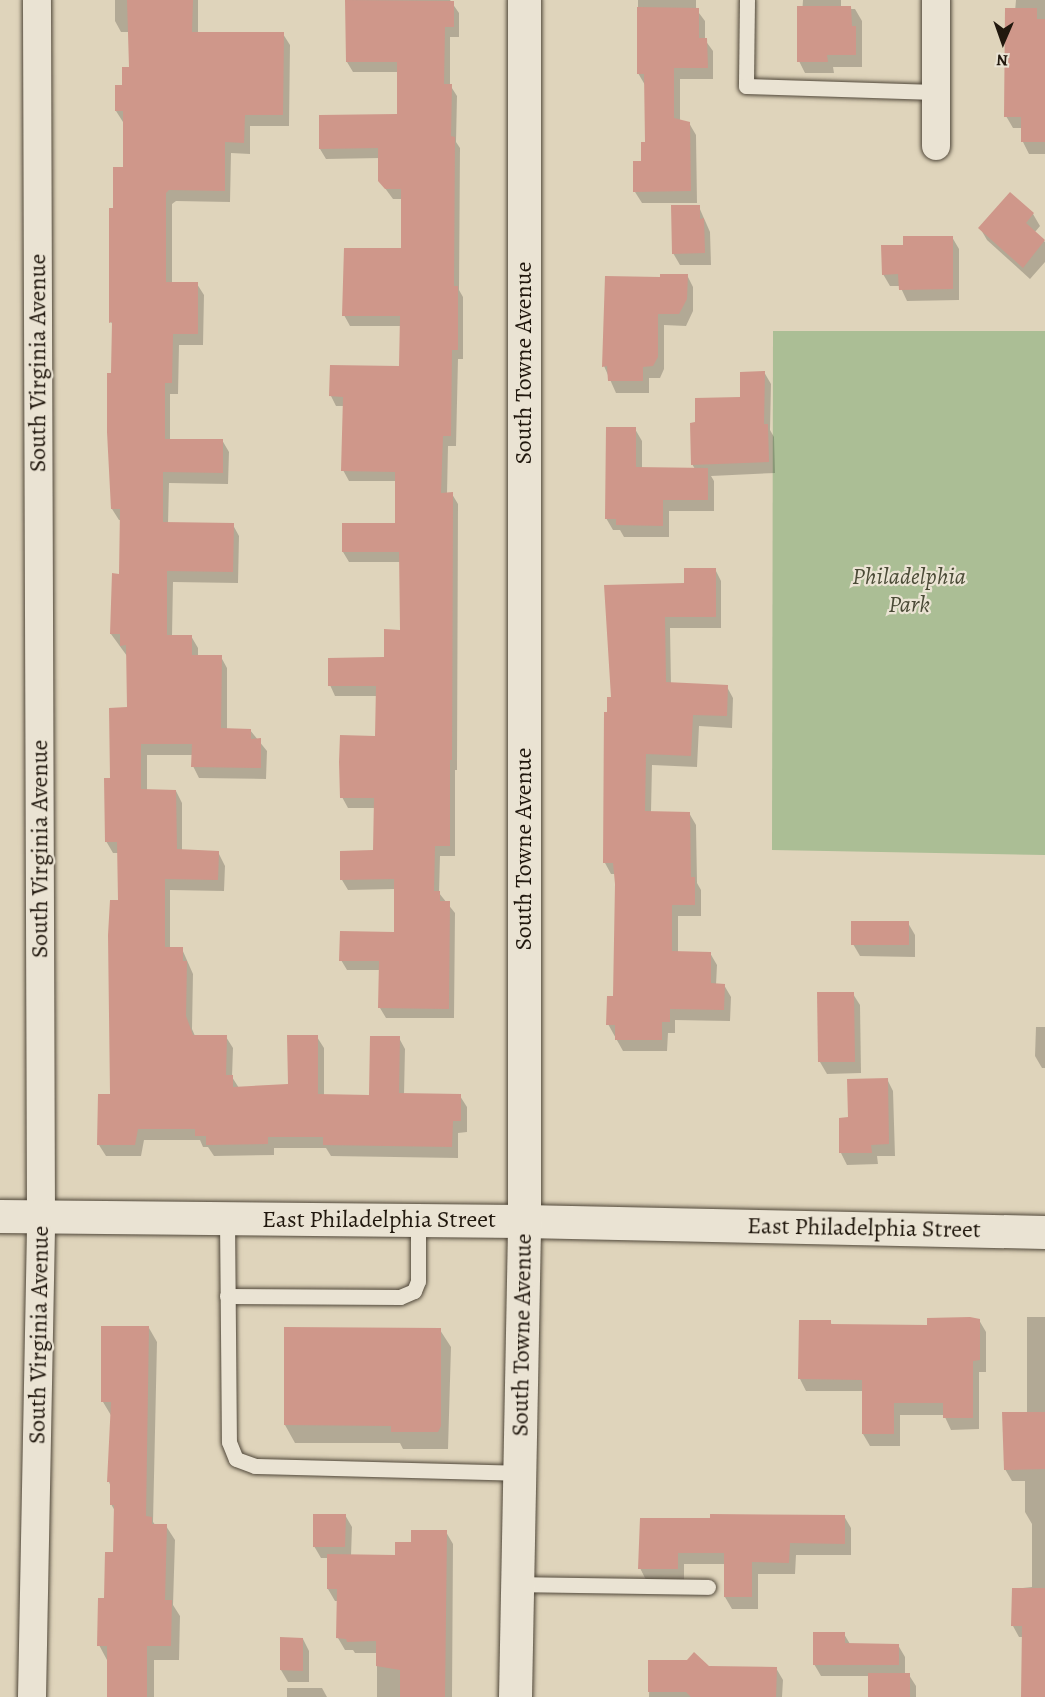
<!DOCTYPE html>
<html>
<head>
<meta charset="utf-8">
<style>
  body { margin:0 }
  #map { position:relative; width:1045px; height:1697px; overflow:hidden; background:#dfd4bb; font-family:Alegreya,serif }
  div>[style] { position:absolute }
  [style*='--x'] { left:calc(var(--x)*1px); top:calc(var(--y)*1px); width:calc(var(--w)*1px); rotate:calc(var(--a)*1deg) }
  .green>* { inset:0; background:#abbe95 }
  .shadow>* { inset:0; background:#0003 }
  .building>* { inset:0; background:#cf978a }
  .roads { filter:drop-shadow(0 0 2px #504739) drop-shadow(0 0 2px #504739) }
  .service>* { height:15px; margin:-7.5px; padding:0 7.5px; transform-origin:7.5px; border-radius:7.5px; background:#eae3d3 }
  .minor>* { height:28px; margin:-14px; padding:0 14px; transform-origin:14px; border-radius:14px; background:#eae3d3 }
  .tertiary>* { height:33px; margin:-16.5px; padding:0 16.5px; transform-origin:16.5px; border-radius:16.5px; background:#eae3d3 }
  span { translate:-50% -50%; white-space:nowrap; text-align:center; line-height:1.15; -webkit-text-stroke:4.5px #eae3d3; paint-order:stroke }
  .street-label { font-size:24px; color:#21180e }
  .park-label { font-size:24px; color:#4a4a36; font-style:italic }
  .north { position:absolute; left:973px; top:12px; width:60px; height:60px; -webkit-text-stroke:4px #eae3d3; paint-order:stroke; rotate:182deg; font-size:16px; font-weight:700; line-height:24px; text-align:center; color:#21180e }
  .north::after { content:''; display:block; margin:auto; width:21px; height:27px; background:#21180e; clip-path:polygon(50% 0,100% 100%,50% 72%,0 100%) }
</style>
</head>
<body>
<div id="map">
  <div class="green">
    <div style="clip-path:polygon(773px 331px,1045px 331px,1045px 855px,772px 850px)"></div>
  </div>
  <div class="shadow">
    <div style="clip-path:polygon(115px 0,198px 0,198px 34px,283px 34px,290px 45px,289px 126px,250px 126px,250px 154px,231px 153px,230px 202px,176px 201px,172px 204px,172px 284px,197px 284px,204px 295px,203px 345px,179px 345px,178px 394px,170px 394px,170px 441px,222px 440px,229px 452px,228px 484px,169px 483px,168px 524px,233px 525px,239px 536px,238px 583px,173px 582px,172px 636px,191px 636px,198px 648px,198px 657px,221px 657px,227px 668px,227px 730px,250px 730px,267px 751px,266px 779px,199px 778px,193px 766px,193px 755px,147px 755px,147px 791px,176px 791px,182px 803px,182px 851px,218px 852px,225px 866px,224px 891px,170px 890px,170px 949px,182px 949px,193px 974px,192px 1029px,195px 1036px,226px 1037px,233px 1048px,232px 1077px,239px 1088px,289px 1085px,317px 1037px,324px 1048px,324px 1096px,370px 1096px,399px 1038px,405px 1049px,404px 1095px,460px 1096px,467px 1107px,467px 1132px,458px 1133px,458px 1158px,331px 1156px,326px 1148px,274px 1148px,274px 1155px,214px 1156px,208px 1147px,203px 1147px,200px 1140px,144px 1140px,141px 1156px,106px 1156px,99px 1145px,112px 1095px,119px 901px,119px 853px,113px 853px,106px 841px,112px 779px,129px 709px,127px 656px,111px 634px,121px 575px,122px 520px,119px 520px,112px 509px,114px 327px,111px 322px,114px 209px,125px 168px,123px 122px,116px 111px,130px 69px,129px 32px,121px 32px,115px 21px)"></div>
    <div style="clip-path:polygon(347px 0,450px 0,459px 13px,459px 37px,450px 37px,450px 85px,457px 96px,456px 142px,460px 148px,459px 290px,463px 297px,463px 359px,458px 359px,456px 446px,448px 446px,447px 494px,452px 494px,458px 504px,457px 770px,455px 770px,455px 856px,440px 856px,439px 893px,455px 913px,454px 1018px,386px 1018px,380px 1008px,380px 970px,347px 970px,341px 960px,395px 934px,395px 889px,348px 890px,342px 880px,375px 852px,375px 808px,348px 808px,342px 797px,377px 738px,378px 696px,335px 696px,330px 685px,385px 659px,401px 631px,401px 562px,349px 562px,343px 552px,396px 524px,397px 481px,349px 481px,343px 470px,344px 406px,336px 406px,331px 396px,401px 367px,401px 326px,350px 326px,344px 315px,403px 249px,403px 199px,393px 199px,379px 180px,380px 158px,326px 159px,320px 149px,399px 116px,399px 72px,353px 72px,347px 62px)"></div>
    <div style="clip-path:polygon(638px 0,696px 0,696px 9px,705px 21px,705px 40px,713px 51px,713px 79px,680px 79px,680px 121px,689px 123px,696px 135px,697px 203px,642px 203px,635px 192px,646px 143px,645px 85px,638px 73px)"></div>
    <div style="clip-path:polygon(803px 0,841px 0,841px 9px,855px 9px,862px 21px,862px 67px,833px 67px,834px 73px,805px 73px,799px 61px)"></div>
    <div style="clip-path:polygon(1016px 0,1045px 0,1045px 154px,1029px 154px,1023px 142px,1023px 128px,1013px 128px,1006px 116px)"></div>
    <div style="clip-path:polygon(1010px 194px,1033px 214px,1040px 226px,1035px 232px,1045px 242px,1045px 262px,1030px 279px,987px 240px,980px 228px)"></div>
    <div style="clip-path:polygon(699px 207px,710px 232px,711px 265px,680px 265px,673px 253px)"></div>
    <div style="clip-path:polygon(952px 237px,959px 249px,959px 300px,907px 301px,900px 286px,890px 286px,883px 274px,904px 247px)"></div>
    <div style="clip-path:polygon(687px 275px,693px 287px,693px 311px,686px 326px,664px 325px,664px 369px,660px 378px,649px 378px,649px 393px,616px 393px,604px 366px)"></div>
    <div style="clip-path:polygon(764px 372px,771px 384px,770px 430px,774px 437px,775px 473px,711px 476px,714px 481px,714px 511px,669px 511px,669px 537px,624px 537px,620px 530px,613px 530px,606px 518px,635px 429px,642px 441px,642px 469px,695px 469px,692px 464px,741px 398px)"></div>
    <div style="clip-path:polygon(715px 569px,721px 581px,721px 628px,670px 628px,671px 684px,727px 687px,733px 698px,732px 728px,699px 726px,697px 767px,652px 765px,651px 812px,689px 813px,696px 825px,697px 883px,701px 890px,701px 916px,678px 916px,678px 953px,710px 953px,717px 965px,716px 985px,724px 985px,731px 997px,730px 1021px,675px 1020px,675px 1033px,668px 1033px,667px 1051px,623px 1051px,608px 1024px,614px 997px,616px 874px,611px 874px,605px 863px,608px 713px,612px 698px,685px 585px)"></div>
    <div style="clip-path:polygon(908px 923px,915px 935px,915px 957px,860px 956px,853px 944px)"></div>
    <div style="clip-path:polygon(853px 994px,860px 1005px,861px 1073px,827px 1074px,820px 1062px)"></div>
    <div style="clip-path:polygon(1036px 1027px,1045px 1027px,1045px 1068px,1042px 1068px,1035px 1056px)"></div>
    <div style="clip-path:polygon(887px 1079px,893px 1091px,895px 1156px,877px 1156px,878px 1164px,847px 1165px,841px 1153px,849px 1119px)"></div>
    <div style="clip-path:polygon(1027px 1317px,1045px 1317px,1045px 1697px,1023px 1697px,1023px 1637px,1019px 1637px,1013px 1626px,1013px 1589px,1032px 1587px,1032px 1524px,1025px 1512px,1025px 1481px,1012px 1481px,1005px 1469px,1027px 1413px)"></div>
    <div style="clip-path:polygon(979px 1320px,986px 1332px,986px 1372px,979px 1372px,979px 1429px,951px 1430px,944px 1415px,900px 1415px,900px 1446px,870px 1446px,863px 1434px,863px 1391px,806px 1391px,800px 1379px,830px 1322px,833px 1326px,928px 1327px)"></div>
    <div style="clip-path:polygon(149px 1328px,157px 1342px,153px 1522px,156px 1526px,166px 1526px,175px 1540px,173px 1605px,180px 1616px,179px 1660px,154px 1660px,154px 1697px,109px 1697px,107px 1660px,99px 1645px,114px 1553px,115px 1511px,111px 1504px,111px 1487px,109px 1482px,112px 1417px,103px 1402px)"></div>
    <div style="clip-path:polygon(440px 1330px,451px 1347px,448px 1449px,403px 1449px,400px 1443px,295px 1443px,285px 1425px)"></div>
    <div style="clip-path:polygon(345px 1515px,352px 1527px,351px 1556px,397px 1556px,412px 1544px,446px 1532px,453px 1544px,452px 1697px,377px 1697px,377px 1653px,355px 1653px,353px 1650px,345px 1650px,338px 1638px,338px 1601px,335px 1601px,328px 1589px,328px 1558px,321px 1558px,314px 1546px)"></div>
    <div style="clip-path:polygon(844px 1516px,851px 1528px,851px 1555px,796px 1555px,795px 1574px,758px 1574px,758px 1609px,732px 1609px,725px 1597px,725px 1564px,684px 1564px,684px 1580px,646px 1580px,640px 1568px,712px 1520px)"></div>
    <div style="clip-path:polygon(844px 1634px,850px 1644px,898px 1645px,905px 1657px,905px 1675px,909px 1675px,916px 1686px,916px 1697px,869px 1697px,869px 1676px,821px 1676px,814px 1664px)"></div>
    <div style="clip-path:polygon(282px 1639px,303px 1639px,309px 1651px,309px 1682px,288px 1682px,281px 1670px)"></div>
    <div style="clip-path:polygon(650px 1661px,708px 1667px,776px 1668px,783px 1680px,782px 1697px,649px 1697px)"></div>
    <div style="clip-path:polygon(287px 1688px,322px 1688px,327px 1697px,287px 1697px)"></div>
  </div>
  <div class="building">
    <div style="clip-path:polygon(127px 0,193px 0,192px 32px,284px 32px,283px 115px,245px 115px,244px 143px,225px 142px,225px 191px,169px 190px,166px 193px,166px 282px,198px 282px,198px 334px,173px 334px,172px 383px,165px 383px,165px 439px,223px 439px,223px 473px,163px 472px,163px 522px,234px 523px,233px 572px,167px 571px,167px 635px,192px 635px,192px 655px,222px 655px,221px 728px,251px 729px,251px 739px,261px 738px,261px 768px,191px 767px,192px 744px,141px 744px,141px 789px,176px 790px,177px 849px,219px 851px,219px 853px,218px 880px,165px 879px,165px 947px,183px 947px,183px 961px,187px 961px,186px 1016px,193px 1035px,227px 1035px,226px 1075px,233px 1075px,233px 1087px,288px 1084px,287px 1035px,318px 1035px,318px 1094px,369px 1095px,370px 1036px,400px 1036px,399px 1093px,461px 1094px,461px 1121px,453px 1121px,452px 1147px,323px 1145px,323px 1137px,268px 1137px,268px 1144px,206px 1145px,206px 1136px,195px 1136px,195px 1129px,138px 1129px,135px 1145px,97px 1145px,98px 1094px,110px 1094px,108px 935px,110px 900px,118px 900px,117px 842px,105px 842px,104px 778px,110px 778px,109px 708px,127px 707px,126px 645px,120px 646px,120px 634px,110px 634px,112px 573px,119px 574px,120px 509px,111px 509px,107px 432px,107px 373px,111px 373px,112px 322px,109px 323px,109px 208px,113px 208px,113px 167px,123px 167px,123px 111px,115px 111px,115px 85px,122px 85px,122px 67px,129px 67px)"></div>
    <div style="clip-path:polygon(345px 0,454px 1px,454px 27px,445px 27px,444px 84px,452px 84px,451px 136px,455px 137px,454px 286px,458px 286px,458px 350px,452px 350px,451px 436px,443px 436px,441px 493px,453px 492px,452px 760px,450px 760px,450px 846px,435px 846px,434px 891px,440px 891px,440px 901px,450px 901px,449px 1009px,378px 1008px,379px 961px,339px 961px,340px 931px,394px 932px,394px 879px,340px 880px,340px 851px,373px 850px,374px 798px,340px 798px,339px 762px,340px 735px,375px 736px,376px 686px,328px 686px,328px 658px,384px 657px,384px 629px,400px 630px,399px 552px,342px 552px,342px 523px,395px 523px,395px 472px,341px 471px,343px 397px,329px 396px,330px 365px,399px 366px,400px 316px,342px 316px,344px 248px,401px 248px,401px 189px,385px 189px,378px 181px,378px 148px,319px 149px,319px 115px,397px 114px,397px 62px,346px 62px)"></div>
    <div style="clip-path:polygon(797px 6px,851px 6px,852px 26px,856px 26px,856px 55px,827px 55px,828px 62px,797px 62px)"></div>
    <div style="clip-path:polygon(637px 7px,699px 8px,699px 38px,707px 38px,708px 68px,674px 68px,674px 118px,690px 122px,691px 191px,633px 192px,633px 161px,641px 161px,641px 142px,645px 142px,644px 74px,637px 74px)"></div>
    <div style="clip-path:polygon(1005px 8px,1037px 8px,1037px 19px,1045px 19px,1045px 142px,1021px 142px,1021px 117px,1004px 117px)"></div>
    <div style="clip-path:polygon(1010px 192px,1034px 213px,1026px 223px,1045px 240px,1023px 268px,978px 228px)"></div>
    <div style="clip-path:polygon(671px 205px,700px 205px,700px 219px,704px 218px,705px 253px,672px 254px)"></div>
    <div style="clip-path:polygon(903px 236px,953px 236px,953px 289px,899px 290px,898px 274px,882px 275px,881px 245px,903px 245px)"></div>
    <div style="clip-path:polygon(660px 274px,688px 274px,687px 299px,679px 314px,658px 314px,658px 357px,653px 366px,643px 367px,643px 381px,608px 381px,607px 366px,602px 367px,605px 276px,660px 277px)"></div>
    <div style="clip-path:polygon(765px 371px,764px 424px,768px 424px,769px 462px,691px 465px,690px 423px,695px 422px,695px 398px,740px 397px,740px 372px)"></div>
    <div style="clip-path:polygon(606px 427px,636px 427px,636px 467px,708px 468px,708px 500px,663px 500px,663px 526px,616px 525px,616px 519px,605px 519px)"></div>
    <div style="clip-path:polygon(684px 568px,716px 568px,716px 617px,665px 617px,666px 682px,728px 685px,727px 716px,693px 715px,691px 756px,646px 754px,645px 811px,690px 812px,691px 877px,695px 877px,695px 905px,672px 905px,672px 951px,711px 952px,711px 983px,725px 984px,724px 1010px,670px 1009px,670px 1022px,662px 1022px,662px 1040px,615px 1040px,615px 1025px,606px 1025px,607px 996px,613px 996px,615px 884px,613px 863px,603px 863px,604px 712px,607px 712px,607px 697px,611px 697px,604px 585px,684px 583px)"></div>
    <div style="clip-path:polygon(851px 921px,909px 921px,909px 945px,851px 945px)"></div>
    <div style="clip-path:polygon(817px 992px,854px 992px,855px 1062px,818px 1062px)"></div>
    <div style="clip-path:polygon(888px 1078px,889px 1144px,871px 1145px,872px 1153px,839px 1153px,839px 1118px,848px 1117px,847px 1079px)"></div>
    <div style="clip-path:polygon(970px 1317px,980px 1319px,980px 1360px,973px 1361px,973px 1418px,943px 1418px,943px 1403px,894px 1403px,894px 1434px,862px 1434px,862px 1380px,798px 1379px,799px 1320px,831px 1320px,831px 1324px,927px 1325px,927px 1318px)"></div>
    <div style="clip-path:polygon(101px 1326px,149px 1326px,146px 1516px,152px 1517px,152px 1524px,167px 1524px,165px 1600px,172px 1600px,171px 1646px,147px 1646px,147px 1697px,107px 1697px,107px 1646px,97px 1646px,98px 1598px,104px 1598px,105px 1552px,113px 1552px,114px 1505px,110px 1505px,110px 1482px,107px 1482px,111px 1402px,101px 1402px)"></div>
    <div style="clip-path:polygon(284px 1327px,441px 1328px,441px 1426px,438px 1432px,391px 1432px,391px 1426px,284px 1425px)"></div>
    <div style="clip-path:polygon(1002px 1412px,1045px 1412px,1045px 1469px,1004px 1470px)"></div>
    <div style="clip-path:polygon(313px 1514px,346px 1514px,345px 1547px,313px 1547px)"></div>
    <div style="clip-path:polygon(710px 1514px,845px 1515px,845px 1544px,790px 1543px,789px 1563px,752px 1562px,752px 1597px,724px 1597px,724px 1553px,678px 1553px,678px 1569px,638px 1569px,640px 1518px,710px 1518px)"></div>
    <div style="clip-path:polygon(411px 1530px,447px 1530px,445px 1697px,400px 1697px,400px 1670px,376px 1666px,376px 1641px,347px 1642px,346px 1639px,336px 1638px,337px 1589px,327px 1589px,327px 1554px,395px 1555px,395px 1542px,411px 1542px)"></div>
    <div style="clip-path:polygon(1012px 1588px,1045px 1588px,1045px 1697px,1021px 1697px,1022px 1626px,1011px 1626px)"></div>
    <div style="clip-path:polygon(813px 1632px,845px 1632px,845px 1643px,899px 1644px,899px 1665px,813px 1665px)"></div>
    <div style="clip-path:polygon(280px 1637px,303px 1638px,303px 1671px,280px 1670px)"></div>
    <div style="clip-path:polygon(694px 1652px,709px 1666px,777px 1667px,776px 1697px,691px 1697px,686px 1692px,648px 1692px,648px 1660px,687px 1660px)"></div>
    <div style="clip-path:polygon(868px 1673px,910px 1673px,910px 1697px,868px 1697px)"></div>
  </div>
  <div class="roads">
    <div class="service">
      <div style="--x:747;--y:0;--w:86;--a:90.7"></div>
      <div style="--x:746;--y:86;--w:190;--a:1.8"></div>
      <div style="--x:227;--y:1218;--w:224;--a:89.5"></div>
      <div style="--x:229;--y:1442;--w:18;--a:68"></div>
      <div style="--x:236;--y:1459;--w:20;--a:20"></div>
      <div style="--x:255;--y:1466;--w:264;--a:1.5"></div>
      <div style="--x:227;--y:1296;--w:173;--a:0.3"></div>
      <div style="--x:400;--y:1297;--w:15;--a:-23"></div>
      <div style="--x:414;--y:1291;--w:11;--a:-68"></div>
      <div style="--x:418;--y:1281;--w:61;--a:-90"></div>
      <div style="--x:517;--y:1584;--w:191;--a:0.9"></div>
    </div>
    <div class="minor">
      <div style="--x:936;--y:0;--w:146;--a:90"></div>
      <div style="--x:32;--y:1697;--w:481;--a:-88.9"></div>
      <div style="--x:41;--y:1216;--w:1216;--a:-90.19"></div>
    </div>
    <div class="tertiary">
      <div style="--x:0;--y:1216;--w:524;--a:0.55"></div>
      <div style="--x:524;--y:1221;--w:521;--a:1.21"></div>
      <div style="--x:515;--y:1697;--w:476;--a:-88.9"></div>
      <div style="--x:524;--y:1221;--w:1221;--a:-90"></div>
    </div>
  </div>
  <div class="street-label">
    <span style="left:38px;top:363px;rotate:-90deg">South Virginia Avenue</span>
    <span style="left:524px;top:363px;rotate:-90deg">South Towne Avenue</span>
    <span style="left:40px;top:849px;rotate:-90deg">South Virginia Avenue</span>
    <span style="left:524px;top:849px;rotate:-90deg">South Towne Avenue</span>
    <span style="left:379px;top:1220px">East Philadelphia Street</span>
    <span style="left:864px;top:1228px;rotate:1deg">East Philadelphia Street</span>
    <span style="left:39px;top:1335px;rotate:-89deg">South Virginia Avenue</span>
    <span style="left:522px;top:1335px;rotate:-89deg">South Towne Avenue</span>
  </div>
  <div class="park-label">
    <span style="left:909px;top:591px">Philadelphia<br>Park</span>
  </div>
  <div class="north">N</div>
</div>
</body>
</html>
